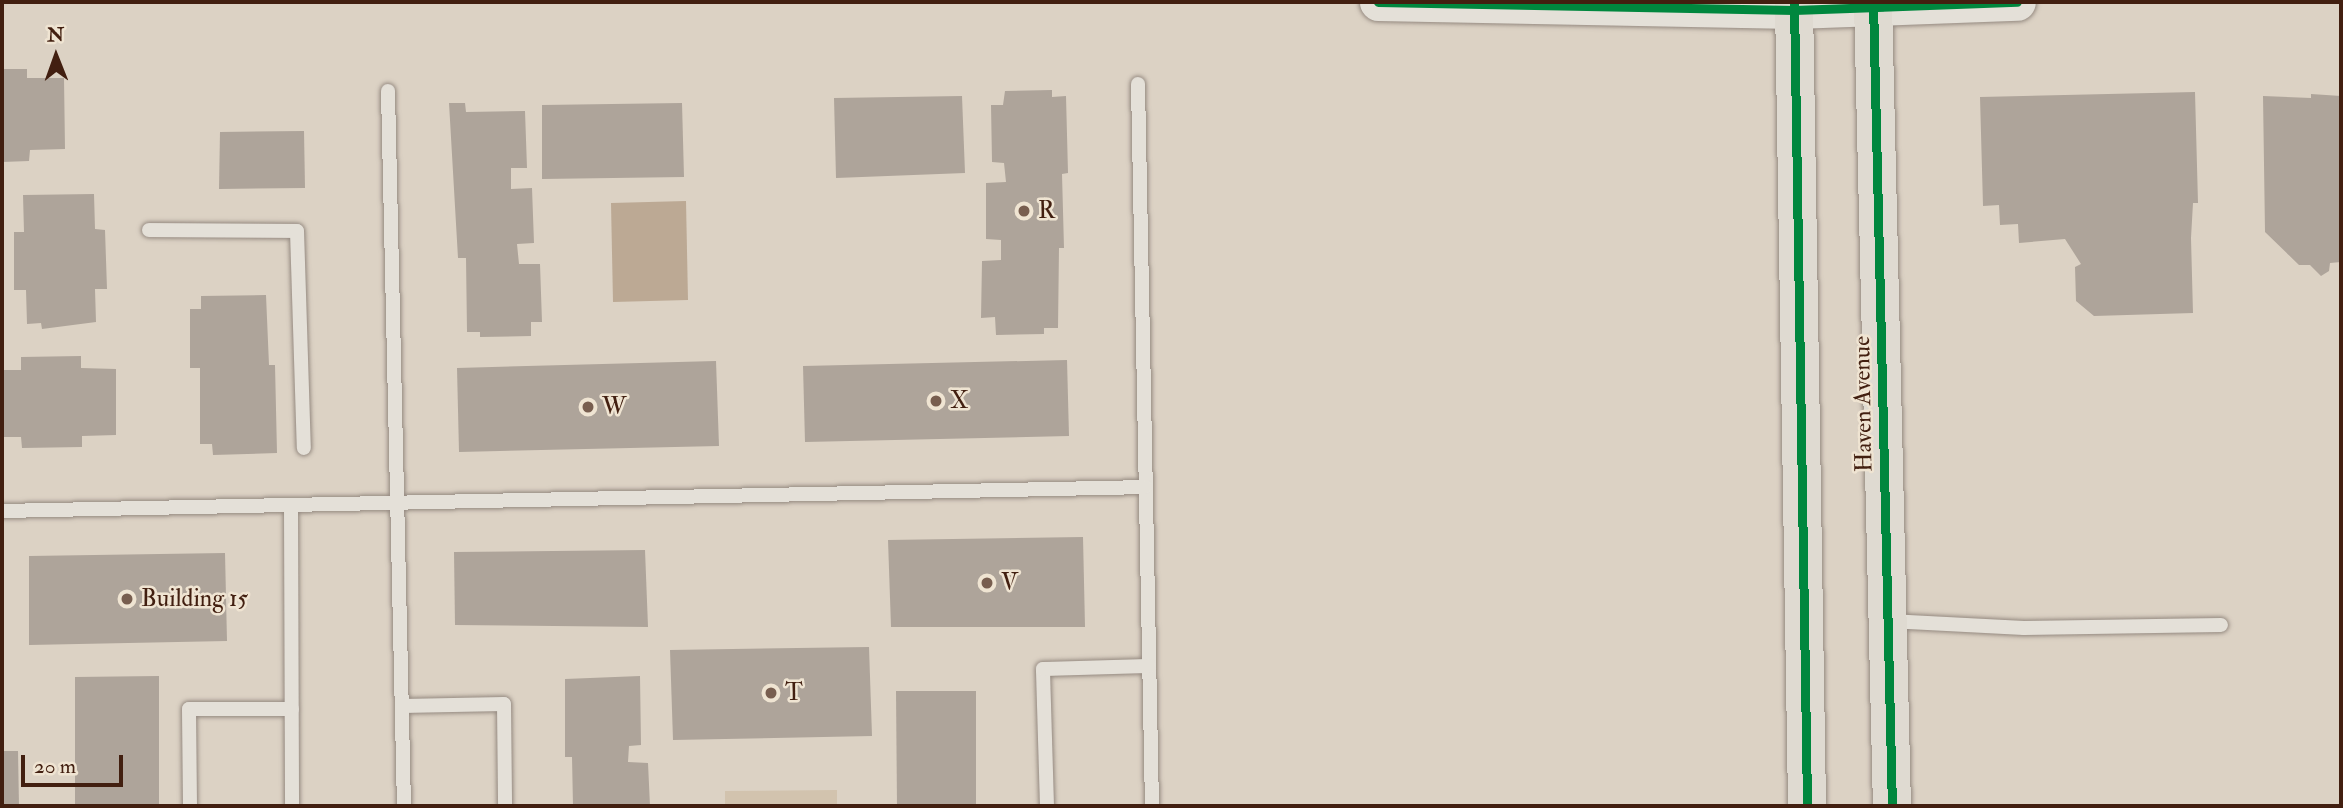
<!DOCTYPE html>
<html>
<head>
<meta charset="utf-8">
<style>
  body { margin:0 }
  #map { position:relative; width:2343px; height:808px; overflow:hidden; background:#dcd2c4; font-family:"IM FELL Double Pica",serif }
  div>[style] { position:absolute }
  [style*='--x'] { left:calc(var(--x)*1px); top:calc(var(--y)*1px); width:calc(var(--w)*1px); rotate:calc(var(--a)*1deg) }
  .green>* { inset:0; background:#d2c3ae }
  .water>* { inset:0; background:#bca994 }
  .building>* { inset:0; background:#aea49a }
  .roads { filter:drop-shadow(0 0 2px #958a81) drop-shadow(0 0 2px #958a81) }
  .service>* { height:14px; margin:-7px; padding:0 7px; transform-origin:7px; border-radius:7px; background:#e4e0d8 }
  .tertiary>* { height:37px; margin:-18.5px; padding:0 18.5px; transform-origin:18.5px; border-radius:18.5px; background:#e4e0d8 }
  .primary>* { height:38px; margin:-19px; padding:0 19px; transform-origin:19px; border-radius:19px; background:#dfdad1 }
  .cycleway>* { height:9px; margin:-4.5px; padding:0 4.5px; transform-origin:4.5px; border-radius:4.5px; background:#00873e }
  .dots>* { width:19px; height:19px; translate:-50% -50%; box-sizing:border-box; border:4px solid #efe4d2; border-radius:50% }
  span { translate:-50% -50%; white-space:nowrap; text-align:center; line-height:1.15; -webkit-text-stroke:5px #efe4d2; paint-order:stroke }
  .poi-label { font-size:24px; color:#421f10 }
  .left { translate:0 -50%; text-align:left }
  .street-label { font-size:24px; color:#421f10 }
  .frame { position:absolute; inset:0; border:4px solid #421f10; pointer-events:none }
  .north { position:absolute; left:21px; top:21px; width:70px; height:70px; -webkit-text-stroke:5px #efe4d2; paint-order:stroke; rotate:359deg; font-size:19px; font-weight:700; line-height:28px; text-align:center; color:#421f10 }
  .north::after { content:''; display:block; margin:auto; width:24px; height:32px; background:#421f10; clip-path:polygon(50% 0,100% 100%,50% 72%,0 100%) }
  .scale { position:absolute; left:21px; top:755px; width:102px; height:32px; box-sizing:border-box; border:4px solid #421f10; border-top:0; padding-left:9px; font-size:21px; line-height:24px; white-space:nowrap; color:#421f10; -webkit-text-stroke:5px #efe4d2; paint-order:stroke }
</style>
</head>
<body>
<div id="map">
  <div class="green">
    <div style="clip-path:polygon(837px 790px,837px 806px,725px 806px,725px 791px)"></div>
  </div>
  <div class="water">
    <div style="clip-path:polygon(686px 201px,688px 300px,613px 302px,611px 203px)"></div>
  </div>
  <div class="building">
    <div style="clip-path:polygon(2px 69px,27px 69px,27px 78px,64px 78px,65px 149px,30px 150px,29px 161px,2px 162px)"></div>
    <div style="clip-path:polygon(1052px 90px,1052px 97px,1066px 96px,1068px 173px,1062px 174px,1064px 248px,1059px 248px,1058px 328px,1044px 328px,1044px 334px,996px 335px,995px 317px,981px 318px,982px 261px,1001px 260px,1001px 240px,986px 239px,986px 183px,1006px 182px,1004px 163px,992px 162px,991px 105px,1003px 105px,1005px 91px)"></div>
    <div style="clip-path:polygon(2195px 92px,2198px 203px,2193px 203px,2191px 238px,2193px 313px,2094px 316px,2076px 301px,2075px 267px,2081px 264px,2065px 239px,2019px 243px,2018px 224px,2000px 225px,1999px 205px,1983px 206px,1980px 97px)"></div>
    <div style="clip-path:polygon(2311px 94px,2341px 96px,2341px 262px,2330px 263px,2329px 271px,2321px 276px,2310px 265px,2299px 265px,2265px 232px,2263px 96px,2311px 98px)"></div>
    <div style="clip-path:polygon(962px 96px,965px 173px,836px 178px,834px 98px)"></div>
    <div style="clip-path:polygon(449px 103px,465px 103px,466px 112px,525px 111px,527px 168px,511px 168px,511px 189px,532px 188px,534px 243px,517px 244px,519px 264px,540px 264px,542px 322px,531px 322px,531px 336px,480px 337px,480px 332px,467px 332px,466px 258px,458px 258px)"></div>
    <div style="clip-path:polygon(682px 103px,684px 177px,542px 179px,542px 105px)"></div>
    <div style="clip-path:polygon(304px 131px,305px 188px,219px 189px,220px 132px)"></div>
    <div style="clip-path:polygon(94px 194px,95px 229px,105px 230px,107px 289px,95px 289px,96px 322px,42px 329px,41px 323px,27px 324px,26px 290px,14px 290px,14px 232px,24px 232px,23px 195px)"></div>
    <div style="clip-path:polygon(266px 295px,269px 365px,275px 365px,277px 453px,213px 455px,212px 444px,200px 444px,200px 368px,190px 368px,190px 309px,201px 309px,201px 296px)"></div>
    <div style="clip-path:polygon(81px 356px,81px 368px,116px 369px,116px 435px,82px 436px,82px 447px,22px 448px,21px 437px,2px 437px,2px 370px,21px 370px,21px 357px)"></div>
    <div style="clip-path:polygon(1067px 360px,1069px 436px,805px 442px,803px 366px)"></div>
    <div style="clip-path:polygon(716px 361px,719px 446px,459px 452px,457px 368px)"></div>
    <div style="clip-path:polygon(1083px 537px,1085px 627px,891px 627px,888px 540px)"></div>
    <div style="clip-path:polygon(645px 550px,648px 627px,455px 625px,454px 552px)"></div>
    <div style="clip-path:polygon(225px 553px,227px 641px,29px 645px,29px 556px)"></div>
    <div style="clip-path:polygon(869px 647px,872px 736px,673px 740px,670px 650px)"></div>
    <div style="clip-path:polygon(159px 676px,159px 806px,75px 806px,75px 677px)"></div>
    <div style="clip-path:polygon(640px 676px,641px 745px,629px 746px,628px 762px,648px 763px,650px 806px,573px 806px,572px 757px,565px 757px,565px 679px)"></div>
    <div style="clip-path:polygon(896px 691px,976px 691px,976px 806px,897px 806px)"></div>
    <div style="clip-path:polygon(2px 751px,18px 751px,19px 806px,2px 806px)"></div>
  </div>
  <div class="roads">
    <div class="service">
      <div style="--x:1138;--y:84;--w:722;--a:88.89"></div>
      <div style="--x:388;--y:91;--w:715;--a:88.72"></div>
      <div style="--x:149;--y:230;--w:148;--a:0.4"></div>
      <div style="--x:297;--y:231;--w:217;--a:88.2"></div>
      <div style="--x:291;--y:507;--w:299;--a:89.8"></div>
      <div style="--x:2;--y:511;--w:1143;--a:-1.2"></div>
      <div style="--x:1889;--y:621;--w:135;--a:3"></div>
      <div style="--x:2024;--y:628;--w:197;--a:-0.9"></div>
      <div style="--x:402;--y:706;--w:102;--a:-1.1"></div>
      <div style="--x:504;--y:704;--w:102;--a:89.4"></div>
      <div style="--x:190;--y:806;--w:97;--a:-90.6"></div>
      <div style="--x:189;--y:709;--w:103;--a:0"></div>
      <div style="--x:1047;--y:806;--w:137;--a:-91.7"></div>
      <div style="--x:1043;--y:669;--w:106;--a:-1.6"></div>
    </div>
    <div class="tertiary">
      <div style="--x:1378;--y:2;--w:416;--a:1.1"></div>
      <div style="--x:1794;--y:10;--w:223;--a:-2.1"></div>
    </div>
    <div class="primary">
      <div style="--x:1794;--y:2;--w:804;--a:89.07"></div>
      <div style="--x:1873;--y:2;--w:804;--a:88.65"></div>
    </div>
  </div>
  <div class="cycleway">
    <div style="--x:1378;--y:2;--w:416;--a:1.1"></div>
    <div style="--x:1794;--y:10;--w:223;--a:-2.1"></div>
    <div style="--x:1794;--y:2;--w:804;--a:89.07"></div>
    <div style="--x:1873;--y:2;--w:804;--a:88.65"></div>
  </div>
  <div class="dots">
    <div style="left:1024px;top:211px;background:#785e4f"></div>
    <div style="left:936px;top:401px;background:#785e4f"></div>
    <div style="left:588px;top:407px;background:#785e4f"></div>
    <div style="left:987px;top:583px;background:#785e4f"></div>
    <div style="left:127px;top:599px;background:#785e4f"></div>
    <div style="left:771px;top:693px;background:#785e4f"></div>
  </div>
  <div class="poi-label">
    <span class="left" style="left:1038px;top:211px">R</span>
    <span class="left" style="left:950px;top:401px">X</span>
    <span class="left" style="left:602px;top:407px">W</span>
    <span class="left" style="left:1001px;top:583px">V</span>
    <span class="left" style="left:141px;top:599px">Building 15</span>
    <span class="left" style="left:785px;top:693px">T</span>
  </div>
  <div class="street-label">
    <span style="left:1863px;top:404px;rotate:-91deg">Haven Avenue</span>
  </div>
  <div class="frame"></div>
  <div class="north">N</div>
  <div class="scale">20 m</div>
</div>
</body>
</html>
